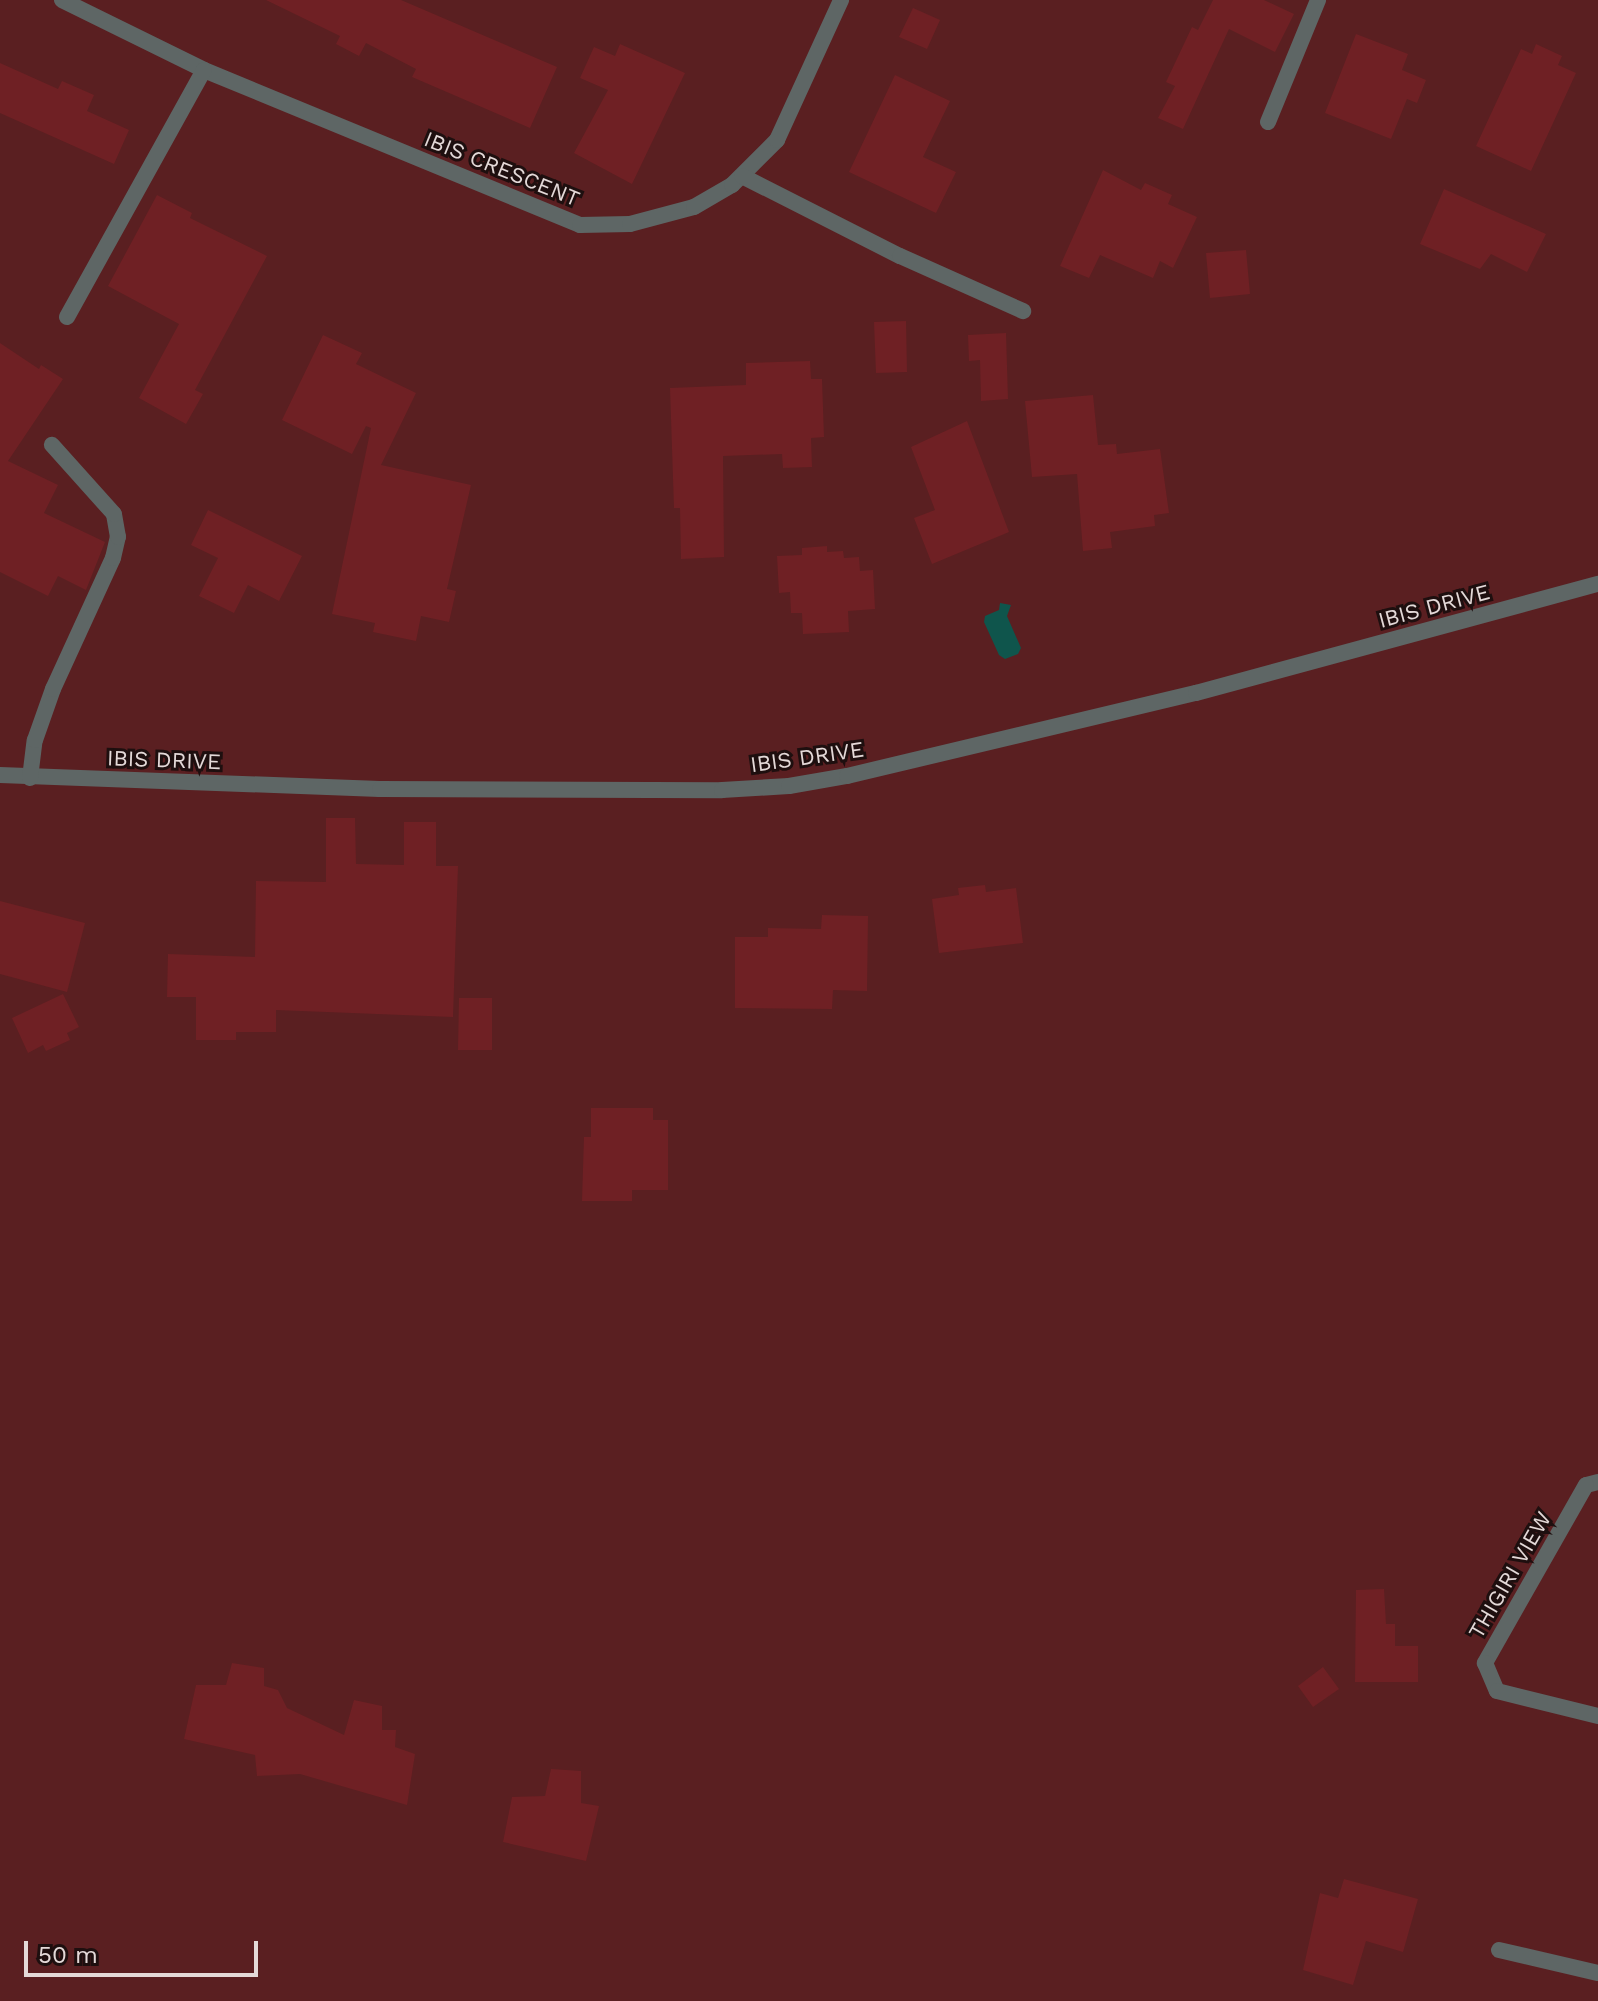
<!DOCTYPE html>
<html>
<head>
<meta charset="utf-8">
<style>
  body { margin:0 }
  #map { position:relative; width:1598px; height:2001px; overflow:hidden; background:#281817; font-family:"Work Sans",sans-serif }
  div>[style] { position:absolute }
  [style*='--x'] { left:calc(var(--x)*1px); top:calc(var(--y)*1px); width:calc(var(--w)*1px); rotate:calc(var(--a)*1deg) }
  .green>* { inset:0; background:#5a1f21 }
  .water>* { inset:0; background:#0f554c }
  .building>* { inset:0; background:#6f2024 }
  .minor>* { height:16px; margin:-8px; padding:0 8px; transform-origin:8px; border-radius:8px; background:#5e6665 }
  span { translate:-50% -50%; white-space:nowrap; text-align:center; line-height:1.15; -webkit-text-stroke:6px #1e0f0f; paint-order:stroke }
  .street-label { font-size:22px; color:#e4d9d8 }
  .scale { position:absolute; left:24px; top:1941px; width:234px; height:36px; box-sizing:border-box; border:4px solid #e4d9d8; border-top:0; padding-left:10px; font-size:24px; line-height:28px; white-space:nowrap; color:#e4d9d8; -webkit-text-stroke:6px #1e0f0f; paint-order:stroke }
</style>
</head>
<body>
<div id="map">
  <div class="green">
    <div style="clip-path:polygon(0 0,1598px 0,1598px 2001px,0 2001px)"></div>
  </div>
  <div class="water">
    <div style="clip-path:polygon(1000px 603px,1011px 605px,1007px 616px,1021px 648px,1018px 654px,1005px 659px,999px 655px,984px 622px,985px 616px,999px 610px)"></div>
  </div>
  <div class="building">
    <div style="clip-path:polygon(266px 0,401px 0,557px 67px,530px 128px,412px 77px,416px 69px,366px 43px,359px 56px,336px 44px,340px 36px)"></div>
    <div style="clip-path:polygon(1213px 0,1264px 0,1294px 14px,1275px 52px,1229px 29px,1183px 129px,1158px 118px,1175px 86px,1166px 82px,1192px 27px,1198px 30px)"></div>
    <div style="clip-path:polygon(913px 8px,940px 20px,927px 49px,899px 37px)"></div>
    <div style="clip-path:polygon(1356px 34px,1408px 54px,1402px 70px,1426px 80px,1417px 103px,1407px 99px,1391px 139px,1325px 113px)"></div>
    <div style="clip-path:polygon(620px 44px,685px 73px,632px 184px,574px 153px,608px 90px,580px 78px,594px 47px,615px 56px)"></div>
    <div style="clip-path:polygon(1536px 44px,1562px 56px,1558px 65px,1576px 73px,1531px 171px,1476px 146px,1521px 49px,1532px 54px)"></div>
    <div style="clip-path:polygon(0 63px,58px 89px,62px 81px,94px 95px,87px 111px,129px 130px,114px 164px,0 113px)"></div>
    <div style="clip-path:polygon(895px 75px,950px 101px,923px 157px,956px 172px,936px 213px,849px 172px)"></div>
    <div style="clip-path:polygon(1103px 170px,1141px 190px,1145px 183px,1172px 195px,1168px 204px,1197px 217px,1173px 268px,1160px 261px,1153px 278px,1100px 255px,1089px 278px,1060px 266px)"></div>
    <div style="clip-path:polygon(1444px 189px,1546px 234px,1527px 272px,1491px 254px,1480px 269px,1420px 244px)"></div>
    <div style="clip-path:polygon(157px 195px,192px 213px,190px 218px,267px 256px,195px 390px,203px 394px,186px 424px,139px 398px,179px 324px,108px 286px)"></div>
    <div style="clip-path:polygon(1246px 250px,1250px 294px,1210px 298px,1206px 253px)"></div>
    <div style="clip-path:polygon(906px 321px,907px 372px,876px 373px,874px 322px)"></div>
    <div style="clip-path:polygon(1006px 333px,1008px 399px,981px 401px,980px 360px,969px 361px,968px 335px)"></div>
    <div style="clip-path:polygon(323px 335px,362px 353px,356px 364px,416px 393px,381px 465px,471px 485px,447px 589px,456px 591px,449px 622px,421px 616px,416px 641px,373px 632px,375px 623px,332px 614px,371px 428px,366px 426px,352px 454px,282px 420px)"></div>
    <div style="clip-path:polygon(0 343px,39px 369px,41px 365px,63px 379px,8px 461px,58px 485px,44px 513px,105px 542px,86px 590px,58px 576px,48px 596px,0 572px)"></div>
    <div style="clip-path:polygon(810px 361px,811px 379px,822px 379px,824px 437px,811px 438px,812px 467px,783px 468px,782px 454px,723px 456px,724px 557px,681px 559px,680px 508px,674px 508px,670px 388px,746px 385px,746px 363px)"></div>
    <div style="clip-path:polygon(1093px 395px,1098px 445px,1116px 444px,1117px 454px,1160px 449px,1169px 513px,1154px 515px,1155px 526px,1110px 532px,1112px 548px,1083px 551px,1077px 474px,1032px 477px,1025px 401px)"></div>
    <div style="clip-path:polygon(967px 421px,1009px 532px,932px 564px,914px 518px,935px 510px,911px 447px)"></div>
    <div style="clip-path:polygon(208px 510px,302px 556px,279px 601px,248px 585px,234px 613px,199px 596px,218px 558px,191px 545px)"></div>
    <div style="clip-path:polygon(827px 546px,827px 552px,843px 551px,844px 558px,859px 557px,860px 571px,873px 570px,875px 609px,848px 611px,849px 632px,803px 634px,802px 613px,791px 613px,790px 592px,779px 593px,777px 556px,802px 555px,802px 548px)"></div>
    <div style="clip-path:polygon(326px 818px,355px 818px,356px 864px,404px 865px,404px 822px,436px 822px,436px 866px,458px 866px,453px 1017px,276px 1010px,276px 1032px,236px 1032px,236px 1040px,196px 1040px,196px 997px,167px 997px,168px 954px,255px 957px,256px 881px,326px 882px)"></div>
    <div style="clip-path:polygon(985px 885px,986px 892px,1016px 888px,1023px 943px,939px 953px,932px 899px,959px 895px,958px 888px)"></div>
    <div style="clip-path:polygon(0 901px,85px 923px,67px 992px,0 974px)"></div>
    <div style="clip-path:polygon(822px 915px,868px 916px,867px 991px,833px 990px,832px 1009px,735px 1008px,735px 937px,768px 937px,768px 928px,821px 929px)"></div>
    <div style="clip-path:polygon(63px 994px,79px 1027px,67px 1033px,70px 1040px,46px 1051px,43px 1045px,28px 1053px,12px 1018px)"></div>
    <div style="clip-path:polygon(459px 998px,492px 998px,492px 1050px,458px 1050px)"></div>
    <div style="clip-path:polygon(591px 1108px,653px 1108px,653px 1120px,668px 1120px,668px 1190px,632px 1190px,632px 1201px,582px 1201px,584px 1137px,591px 1137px)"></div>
    <div style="clip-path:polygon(1384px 1589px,1386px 1624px,1395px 1624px,1395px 1646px,1418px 1646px,1418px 1682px,1355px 1682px,1356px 1590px)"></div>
    <div style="clip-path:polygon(232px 1663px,264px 1668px,264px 1686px,278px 1690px,287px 1708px,344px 1735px,354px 1700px,382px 1706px,382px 1730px,396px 1730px,395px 1747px,415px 1754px,407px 1805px,300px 1774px,257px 1776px,255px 1755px,184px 1739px,196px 1685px,226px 1685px)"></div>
    <div style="clip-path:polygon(1323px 1667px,1339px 1689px,1313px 1707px,1298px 1686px)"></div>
    <div style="clip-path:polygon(551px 1769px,581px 1771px,581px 1803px,599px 1806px,586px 1861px,503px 1842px,512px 1797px,545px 1796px)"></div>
    <div style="clip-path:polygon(1344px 1879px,1418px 1899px,1403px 1952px,1366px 1941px,1353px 1985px,1303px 1970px,1320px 1893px,1338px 1898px)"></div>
  </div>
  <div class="minor">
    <div style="--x:62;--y:0;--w:158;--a:26.2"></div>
    <div style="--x:204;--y:70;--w:407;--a:22.4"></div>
    <div style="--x:580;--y:225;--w:50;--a:-1.1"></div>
    <div style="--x:630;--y:224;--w:66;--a:-14.9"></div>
    <div style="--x:694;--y:207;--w:44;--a:-30.1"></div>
    <div style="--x:732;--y:185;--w:64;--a:-45"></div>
    <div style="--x:777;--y:140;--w:154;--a:-65.4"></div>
    <div style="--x:1268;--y:122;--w:132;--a:-67.7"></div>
    <div style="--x:742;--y:176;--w:177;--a:26.9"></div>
    <div style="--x:900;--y:256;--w:135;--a:24.1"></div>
    <div style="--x:67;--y:317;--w:282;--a:-61"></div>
    <div style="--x:0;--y:775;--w:380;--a:2.1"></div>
    <div style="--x:380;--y:789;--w:342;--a:0.2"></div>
    <div style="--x:722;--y:790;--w:67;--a:-3.4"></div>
    <div style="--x:789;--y:786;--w:59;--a:-9.8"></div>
    <div style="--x:847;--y:776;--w:359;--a:-13.4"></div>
    <div style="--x:1196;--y:693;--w:417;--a:-15.2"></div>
    <div style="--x:30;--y:778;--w:38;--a:-83"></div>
    <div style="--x:35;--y:740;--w:54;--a:-70.6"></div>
    <div style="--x:53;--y:689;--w:144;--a:-65.4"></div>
    <div style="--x:113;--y:558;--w:22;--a:-77"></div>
    <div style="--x:118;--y:537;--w:23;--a:-100"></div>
    <div style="--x:114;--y:514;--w:93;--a:-131.9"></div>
    <div style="--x:1598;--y:1482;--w:12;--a:166"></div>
    <div style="--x:1586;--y:1485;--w:205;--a:119.6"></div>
    <div style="--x:1485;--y:1663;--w:30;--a:67"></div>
    <div style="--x:1497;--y:1691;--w:104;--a:13.9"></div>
    <div style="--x:1499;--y:1950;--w:102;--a:13.1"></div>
  </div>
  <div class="street-label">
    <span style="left:502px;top:169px;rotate:22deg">IBIS CRESCENT</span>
    <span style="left:1434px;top:606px;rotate:-15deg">IBIS DRIVE</span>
    <span style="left:807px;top:757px;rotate:-8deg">IBIS DRIVE</span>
    <span style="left:164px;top:760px;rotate:2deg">IBIS DRIVE</span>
    <span style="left:1510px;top:1575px;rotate:-60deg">THIGIRI VIEW</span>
  </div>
  <div class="scale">50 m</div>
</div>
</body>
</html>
